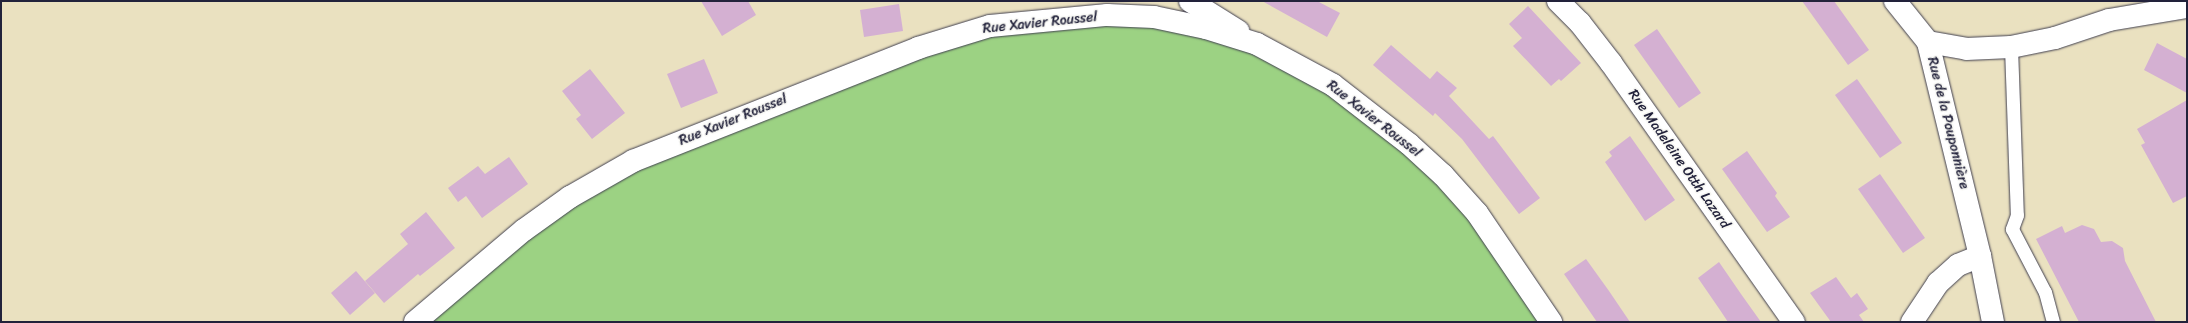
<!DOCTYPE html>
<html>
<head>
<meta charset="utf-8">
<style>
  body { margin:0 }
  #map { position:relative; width:2188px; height:323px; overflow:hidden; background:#eae1c0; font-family:Sriracha,sans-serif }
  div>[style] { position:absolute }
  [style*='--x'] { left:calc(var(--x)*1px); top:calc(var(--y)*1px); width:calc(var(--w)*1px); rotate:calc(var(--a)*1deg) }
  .green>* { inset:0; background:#9cd283 }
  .building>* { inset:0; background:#d4b0d2 }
  .roads { filter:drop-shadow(0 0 1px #403f4f) drop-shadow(0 0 1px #403f4f) }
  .service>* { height:13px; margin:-6.5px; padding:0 6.5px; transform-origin:6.5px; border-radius:6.5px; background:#fff }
  .minor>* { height:22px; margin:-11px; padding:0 11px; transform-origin:11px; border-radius:11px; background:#fff }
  span { translate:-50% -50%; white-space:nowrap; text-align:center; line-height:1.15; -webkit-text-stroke:3px #f6f6f2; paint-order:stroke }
  .street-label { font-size:14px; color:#22223b }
  .frame { position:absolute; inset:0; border:2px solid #22223b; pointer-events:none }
</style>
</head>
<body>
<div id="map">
  <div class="green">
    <div style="clip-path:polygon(1107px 15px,1257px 44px,1443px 175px,1551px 322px,415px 322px,570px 197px,918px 48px)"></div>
  </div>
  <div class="building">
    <div style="clip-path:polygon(701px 1px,748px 1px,756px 15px,722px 36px)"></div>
    <div style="clip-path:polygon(1262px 1px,1317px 1px,1340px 13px,1327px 37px)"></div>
    <div style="clip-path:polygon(1802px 1px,1834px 1px,1869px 50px,1848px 65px)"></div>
    <div style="clip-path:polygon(899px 4px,903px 31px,864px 37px,860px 10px)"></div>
    <div style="clip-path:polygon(1528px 6px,1581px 63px,1561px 81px,1559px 79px,1551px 86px,1513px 46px,1522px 38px,1509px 24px)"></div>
    <div style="clip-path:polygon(1657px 29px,1701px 93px,1679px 108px,1634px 45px)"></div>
    <div style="clip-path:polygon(2157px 43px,2187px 59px,2187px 93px,2144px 70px)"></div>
    <div style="clip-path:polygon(1391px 45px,1430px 79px,1437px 71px,1457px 88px,1449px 96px,1489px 139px,1493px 136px,1540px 198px,1519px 214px,1462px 139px,1435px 113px,1433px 116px,1373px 65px)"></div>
    <div style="clip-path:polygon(704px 59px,718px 93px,681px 108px,667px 74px)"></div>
    <div style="clip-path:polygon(590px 69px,625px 113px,592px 139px,576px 119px,581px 115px,562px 91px)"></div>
    <div style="clip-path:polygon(1857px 79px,1902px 143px,1880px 158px,1835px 95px)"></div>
    <div style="clip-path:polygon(2187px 100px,2187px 196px,2173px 203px,2141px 145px,2145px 143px,2137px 129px)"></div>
    <div style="clip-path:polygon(1630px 136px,1675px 200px,1645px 221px,1605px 162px,1612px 156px,1609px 152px)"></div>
    <div style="clip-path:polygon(1747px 151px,1777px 193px,1775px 196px,1790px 217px,1767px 232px,1722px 169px)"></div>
    <div style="clip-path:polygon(509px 157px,528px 184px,482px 218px,466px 196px,458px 202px,448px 188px,478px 166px,485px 174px)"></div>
    <div style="clip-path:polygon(1880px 174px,1925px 238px,1903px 253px,1858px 189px)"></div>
    <div style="clip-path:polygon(426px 212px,455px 248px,420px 276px,418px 274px,384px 303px,365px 281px,408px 244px,400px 234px)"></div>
    <div style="clip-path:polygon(2082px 225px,2094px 229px,2101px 242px,2112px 241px,2123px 248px,2125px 261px,2156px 322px,2079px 322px,2036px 239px,2062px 226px,2065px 233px)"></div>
    <div style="clip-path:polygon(1586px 259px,1609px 291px,1630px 322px,1597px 322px,1564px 274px)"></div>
    <div style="clip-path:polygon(1719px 262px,1741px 294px,1761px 322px,1728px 322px,1720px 310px,1698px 278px)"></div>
    <div style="clip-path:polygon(356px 271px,375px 293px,350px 315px,331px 293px)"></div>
    <div style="clip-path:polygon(1836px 277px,1851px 298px,1857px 293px,1868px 309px,1859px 315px,1864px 322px,1831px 322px,1810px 293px)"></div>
  </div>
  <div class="roads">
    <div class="service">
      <div style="--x:2011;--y:47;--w:168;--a:88"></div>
      <div style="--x:2017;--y:215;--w:15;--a:110"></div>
      <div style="--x:2012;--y:229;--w:71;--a:62.4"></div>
      <div style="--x:2045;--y:292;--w:31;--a:75"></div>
    </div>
    <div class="minor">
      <div style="--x:1190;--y:1;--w:57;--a:32"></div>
      <div style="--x:1558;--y:1;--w:31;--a:45"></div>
      <div style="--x:1580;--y:23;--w:51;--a:52.2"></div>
      <div style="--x:1611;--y:63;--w:317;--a:54.8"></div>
      <div style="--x:1895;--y:1;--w:53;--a:51.2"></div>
      <div style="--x:415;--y:322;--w:143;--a:-40.2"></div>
      <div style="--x:524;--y:230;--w:57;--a:-35.7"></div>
      <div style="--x:570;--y:197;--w:73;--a:-29.7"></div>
      <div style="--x:633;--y:161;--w:307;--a:-21.6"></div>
      <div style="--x:918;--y:48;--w:75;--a:-17"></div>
      <div style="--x:990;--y:26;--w:118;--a:-5.4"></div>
      <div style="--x:1107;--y:15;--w:47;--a:2.4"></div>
      <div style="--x:1154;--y:17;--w:53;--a:11.9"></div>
      <div style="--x:1206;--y:28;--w:53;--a:17.4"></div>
      <div style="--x:1257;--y:44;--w:86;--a:28.3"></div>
      <div style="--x:1333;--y:85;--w:96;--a:37.8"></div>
      <div style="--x:1409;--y:144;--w:46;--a:42.4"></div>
      <div style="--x:1443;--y:175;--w:51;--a:48.2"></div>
      <div style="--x:1477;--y:213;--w:132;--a:55.8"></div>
      <div style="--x:1912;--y:322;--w:47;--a:-56.3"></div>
      <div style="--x:1938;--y:283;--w:27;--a:-42"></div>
      <div style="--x:1958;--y:265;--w:24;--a:-22"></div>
      <div style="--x:1993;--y:322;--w:67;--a:-101.1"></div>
      <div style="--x:1980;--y:256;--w:220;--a:-103.7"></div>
      <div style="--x:1928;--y:42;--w:39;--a:10"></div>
      <div style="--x:1966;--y:49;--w:45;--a:-2.5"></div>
      <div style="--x:2011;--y:47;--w:45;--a:-11.6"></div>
      <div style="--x:2055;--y:38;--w:57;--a:-18.4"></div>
      <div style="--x:2109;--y:20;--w:79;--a:-9.5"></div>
    </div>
  </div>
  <div class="street-label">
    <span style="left:1040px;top:23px;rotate:-6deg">Rue Xavier Roussel</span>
    <span style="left:1374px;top:119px;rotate:38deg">Rue Xavier Roussel</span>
    <span style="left:733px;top:120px;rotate:-22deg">Rue Xavier Roussel</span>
    <span style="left:1948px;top:123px;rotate:76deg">Rue de la Pouponnière</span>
    <span style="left:1679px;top:159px;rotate:55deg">Rue Madeleine Otth Lazard</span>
  </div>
  <div class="frame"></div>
</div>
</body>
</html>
